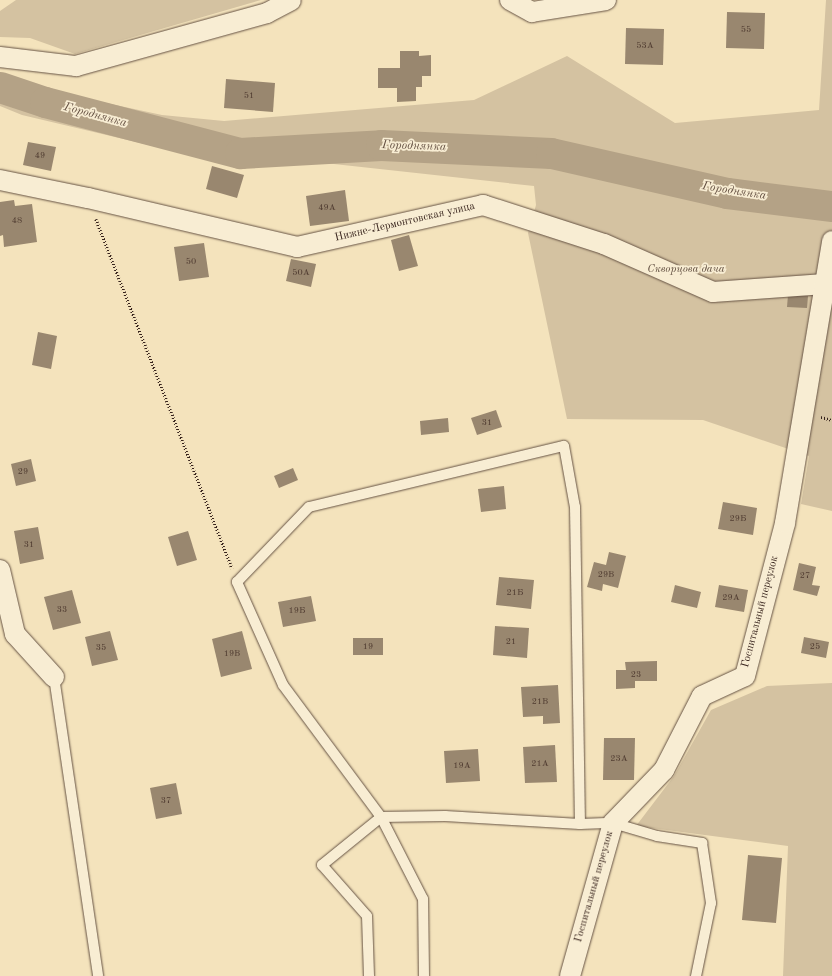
<!DOCTYPE html>
<html>
<head>
<meta charset="utf-8">
<style>
  body { margin:0 }
  #map { position:relative; width:832px; height:976px; overflow:hidden; background:#f4e3bc; font-family:"Old Standard TT",serif }
  div>[style] { position:absolute }
  [style*='--x'] { left:calc(var(--x)*1px); top:calc(var(--y)*1px); width:calc(var(--w)*1px); rotate:calc(var(--a)*1deg) }
  .green>* { inset:0; background:#d4c2a1 }
  .river>* { height:31px; margin:-15.5px; padding:0 15.5px; transform-origin:15.5px; border-radius:15.5px; background:#b4a286 }
  .building>* { inset:0; background:#99876f }
  .path>* { height:2.5px; margin-top:-1.25px; transform-origin:0; background:repeating-linear-gradient(90deg,#37231c 0 1px,transparent 0 3px) }
  .roads { filter:drop-shadow(0 0 1px #665344) drop-shadow(0 0 1px #665344) }
  .service>* { height:10px; margin:-5px; padding:0 5px; transform-origin:5px; border-radius:5px; background:#f8edd3 }
  .minor>* { height:20px; margin:-10px; padding:0 10px; transform-origin:10px; border-radius:10px; background:#f8edd3 }
  span { translate:-50% -50%; white-space:nowrap; text-align:center; line-height:1.15; -webkit-text-stroke:3.5px #f8edd3; paint-order:stroke }
  .number-label { font-size:9px; color:#503c31 }
  .number-label span { -webkit-text-stroke-width:0 }
  .street-label { font-size:11px; color:#37231c }
  .park-label { font-size:11px; color:#5e4b3d; font-style:italic }
  .water-label { font-size:12px; color:#634f41; font-style:italic }
</style>
</head>
<body>
<div id="map">
  <div class="green">
    <div style="clip-path:polygon(16px 0,261px 0,75px 54px,30px 38px,0 37px,0 11px)"></div>
    <div style="clip-path:polygon(826px 0,832px 0,832px 511px,801px 504px,809px 456px,703px 420px,567px 419px,528px 233px,536px 205px,534px 186px,205px 150px,174px 151px,22px 115px,0 106px,0 75px,69px 95px,162px 115px,224px 121px,474px 100px,567px 56px,675px 123px,819px 110px)"></div>
    <div style="clip-path:polygon(832px 683px,832px 976px,783px 976px,788px 846px,636px 826px,674px 776px,711px 710px,767px 686px)"></div>
  </div>
  <div class="river">
    <div style="--x:0;--y:87;--w:47;--a:18.4"></div>
    <div style="--x:45;--y:102;--w:202;--a:14.7"></div>
    <div style="--x:240;--y:153;--w:141;--a:-3.2"></div>
    <div style="--x:381;--y:145;--w:170;--a:2.7"></div>
    <div style="--x:551;--y:153;--w:180;--a:12.8"></div>
    <div style="--x:727;--y:193;--w:106;--a:7.1"></div>
  </div>
  <div class="building">
    <div style="clip-path:polygon(727px 12px,765px 13px,764px 49px,726px 48px)"></div>
    <div style="clip-path:polygon(626px 28px,664px 29px,663px 65px,625px 64px)"></div>
    <div style="clip-path:polygon(400px 51px,419px 51px,419px 56px,431px 55px,431px 76px,422px 76px,422px 87px,416px 87px,416px 101px,397px 102px,397px 88px,378px 88px,378px 68px,400px 68px)"></div>
    <div style="clip-path:polygon(226px 79px,275px 83px,273px 112px,224px 108px)"></div>
    <div style="clip-path:polygon(28px 142px,56px 147px,51px 171px,23px 165px)"></div>
    <div style="clip-path:polygon(212px 166px,244px 175px,237px 198px,206px 189px)"></div>
    <div style="clip-path:polygon(345px 190px,349px 221px,310px 226px,306px 196px)"></div>
    <div style="clip-path:polygon(14px 200px,15px 206px,32px 204px,37px 242px,4px 247px,3px 235px,0 236px,0 202px)"></div>
    <div style="clip-path:polygon(409px 235px,418px 266px,399px 271px,391px 240px)"></div>
    <div style="clip-path:polygon(204px 243px,209px 277px,179px 281px,174px 247px)"></div>
    <div style="clip-path:polygon(291px 259px,316px 264px,311px 287px,286px 281px)"></div>
    <div style="clip-path:polygon(788px 295px,808px 296px,807px 308px,787px 307px)"></div>
    <div style="clip-path:polygon(38px 332px,57px 336px,51px 369px,32px 365px)"></div>
    <div style="clip-path:polygon(496px 410px,502px 427px,477px 435px,471px 418px)"></div>
    <div style="clip-path:polygon(448px 418px,449px 432px,421px 435px,420px 421px)"></div>
    <div style="clip-path:polygon(31px 459px,36px 481px,16px 486px,11px 464px)"></div>
    <div style="clip-path:polygon(293px 468px,298px 480px,279px 488px,274px 476px)"></div>
    <div style="clip-path:polygon(504px 486px,506px 509px,481px 512px,478px 489px)"></div>
    <div style="clip-path:polygon(723px 502px,757px 508px,753px 535px,718px 529px)"></div>
    <div style="clip-path:polygon(38px 527px,44px 559px,20px 564px,14px 531px)"></div>
    <div style="clip-path:polygon(188px 531px,197px 560px,177px 566px,168px 537px)"></div>
    <div style="clip-path:polygon(609px 552px,626px 556px,618px 588px,603px 584px,602px 591px,587px 587px,594px 562px,606px 565px)"></div>
    <div style="clip-path:polygon(799px 563px,816px 567px,812px 585px,820px 586px,817px 596px,793px 590px)"></div>
    <div style="clip-path:polygon(499px 577px,534px 580px,531px 609px,496px 605px)"></div>
    <div style="clip-path:polygon(675px 585px,701px 592px,697px 608px,671px 602px)"></div>
    <div style="clip-path:polygon(719px 585px,748px 590px,744px 612px,715px 607px)"></div>
    <div style="clip-path:polygon(72px 590px,81px 623px,53px 630px,44px 597px)"></div>
    <div style="clip-path:polygon(311px 596px,316px 621px,283px 627px,278px 602px)"></div>
    <div style="clip-path:polygon(495px 626px,529px 628px,527px 658px,493px 655px)"></div>
    <div style="clip-path:polygon(110px 631px,118px 660px,92px 666px,85px 637px)"></div>
    <div style="clip-path:polygon(242px 631px,252px 669px,221px 677px,212px 639px)"></div>
    <div style="clip-path:polygon(804px 637px,829px 642px,826px 658px,801px 653px)"></div>
    <div style="clip-path:polygon(353px 638px,383px 638px,383px 655px,353px 655px)"></div>
    <div style="clip-path:polygon(657px 661px,657px 681px,635px 681px,635px 688px,616px 689px,616px 670px,626px 670px,625px 662px)"></div>
    <div style="clip-path:polygon(558px 685px,560px 723px,543px 724px,543px 716px,523px 717px,521px 687px)"></div>
    <div style="clip-path:polygon(604px 738px,635px 738px,634px 780px,603px 780px)"></div>
    <div style="clip-path:polygon(555px 745px,557px 782px,525px 783px,523px 747px)"></div>
    <div style="clip-path:polygon(478px 749px,480px 781px,446px 783px,444px 751px)"></div>
    <div style="clip-path:polygon(176px 783px,182px 814px,156px 819px,150px 788px)"></div>
    <div style="clip-path:polygon(748px 855px,782px 858px,776px 923px,742px 920px)"></div>
  </div>
  <div class="path">
    <div style="--x:96;--y:219;--w:375;--a:68.7"></div>
    <div style="--x:821;--y:417;--w:11;--a:15"></div>
  </div>
  <div class="roads">
    <div class="service">
      <div style="--x:54;--y:677;--w:302;--a:81.6"></div>
      <div style="--x:369;--y:976;--w:60;--a:-91.9"></div>
      <div style="--x:367;--y:916;--w:68;--a:-131.4"></div>
      <div style="--x:322;--y:865;--w:76;--a:-39.1"></div>
      <div style="--x:381;--y:817;--w:64;--a:-0.9"></div>
      <div style="--x:445;--y:816;--w:135;--a:3.4"></div>
      <div style="--x:580;--y:824;--w:33;--a:-2"></div>
      <div style="--x:613;--y:823;--w:46;--a:16.5"></div>
      <div style="--x:657;--y:836;--w:46;--a:8.8"></div>
      <div style="--x:702;--y:843;--w:61;--a:81.5"></div>
      <div style="--x:711;--y:903;--w:75;--a:101.6"></div>
      <div style="--x:424;--y:976;--w:77;--a:-90.7"></div>
      <div style="--x:423;--y:899;--w:92;--a:-117.1"></div>
      <div style="--x:381;--y:817;--w:164;--a:-126.6"></div>
      <div style="--x:283;--y:685;--w:113;--a:-114.1"></div>
      <div style="--x:237;--y:582;--w:104;--a:-46.2"></div>
      <div style="--x:309;--y:507;--w:262;--a:-13.5"></div>
      <div style="--x:564;--y:446;--w:62;--a:79.8"></div>
      <div style="--x:575;--y:507;--w:317;--a:89.1"></div>
    </div>
    <div class="minor">
      <div style="--x:510;--y:0;--w:25;--a:29"></div>
      <div style="--x:532;--y:12;--w:75;--a:-9.2"></div>
      <div style="--x:0;--y:57;--w:77;--a:6.8"></div>
      <div style="--x:76;--y:66;--w:198;--a:-15.5"></div>
      <div style="--x:267;--y:13;--w:27;--a:-28"></div>
      <div style="--x:0;--y:180;--w:90;--a:11.6"></div>
      <div style="--x:88;--y:198;--w:215;--a:13.2"></div>
      <div style="--x:297;--y:247;--w:191;--a:-12.7"></div>
      <div style="--x:483;--y:205;--w:127;--a:17.9"></div>
      <div style="--x:604;--y:244;--w:119;--a:23.8"></div>
      <div style="--x:713;--y:292;--w:112;--a:-4.1"></div>
      <div style="--x:0;--y:570;--w:66;--a:76.8"></div>
      <div style="--x:15;--y:634;--w:58;--a:47.8"></div>
      <div style="--x:570;--y:976;--w:159;--a:-74.3"></div>
      <div style="--x:613;--y:823;--w:74;--a:-46.1"></div>
      <div style="--x:664;--y:770;--w:83;--a:-62.8"></div>
      <div style="--x:702;--y:696;--w:47;--a:-24.9"></div>
      <div style="--x:745;--y:676;--w:158;--a:-75.3"></div>
      <div style="--x:785;--y:523;--w:286;--a:-80.5"></div>
    </div>
  </div>
  <div class="number-label">
    <span style="left:746px;top:30px">55</span>
    <span style="left:645px;top:46px">53А</span>
    <span style="left:249px;top:96px">51</span>
    <span style="left:40px;top:156px">49</span>
    <span style="left:327px;top:208px">49А</span>
    <span style="left:17px;top:221px">48</span>
    <span style="left:191px;top:262px">50</span>
    <span style="left:301px;top:273px">50А</span>
    <span style="left:487px;top:423px">31</span>
    <span style="left:23px;top:472px">29</span>
    <span style="left:738px;top:519px">29Б</span>
    <span style="left:29px;top:545px">31</span>
    <span style="left:606px;top:575px">29В</span>
    <span style="left:805px;top:576px">27</span>
    <span style="left:515px;top:593px">21Б</span>
    <span style="left:731px;top:598px">29А</span>
    <span style="left:62px;top:610px">33</span>
    <span style="left:297px;top:611px">19Б</span>
    <span style="left:511px;top:642px">21</span>
    <span style="left:368px;top:647px">19</span>
    <span style="left:815px;top:647px">25</span>
    <span style="left:101px;top:648px">35</span>
    <span style="left:232px;top:654px">19В</span>
    <span style="left:636px;top:675px">23</span>
    <span style="left:540px;top:702px">21В</span>
    <span style="left:619px;top:759px">23А</span>
    <span style="left:540px;top:764px">21А</span>
    <span style="left:462px;top:766px">19А</span>
    <span style="left:166px;top:801px">37</span>
  </div>
  <div class="street-label">
    <span style="left:405px;top:223px;rotate:-13deg">Нижне-Лермонтовская улица</span>
    <span style="left:761px;top:612px;rotate:-75deg">Госпитальный переулок</span>
    <span style="left:595px;top:887px;rotate:-74deg">Госпитальный переулок</span>
  </div>
  <div class="park-label">
    <span style="left:686px;top:270px">Скворцова дача</span>
  </div>
  <div class="water-label">
    <span style="left:95px;top:116px;rotate:15deg">Городнянка</span>
    <span style="left:414px;top:147px;rotate:2deg">Городнянка</span>
    <span style="left:734px;top:192px;rotate:9deg">Городнянка</span>
  </div>
</div>
</body>
</html>
